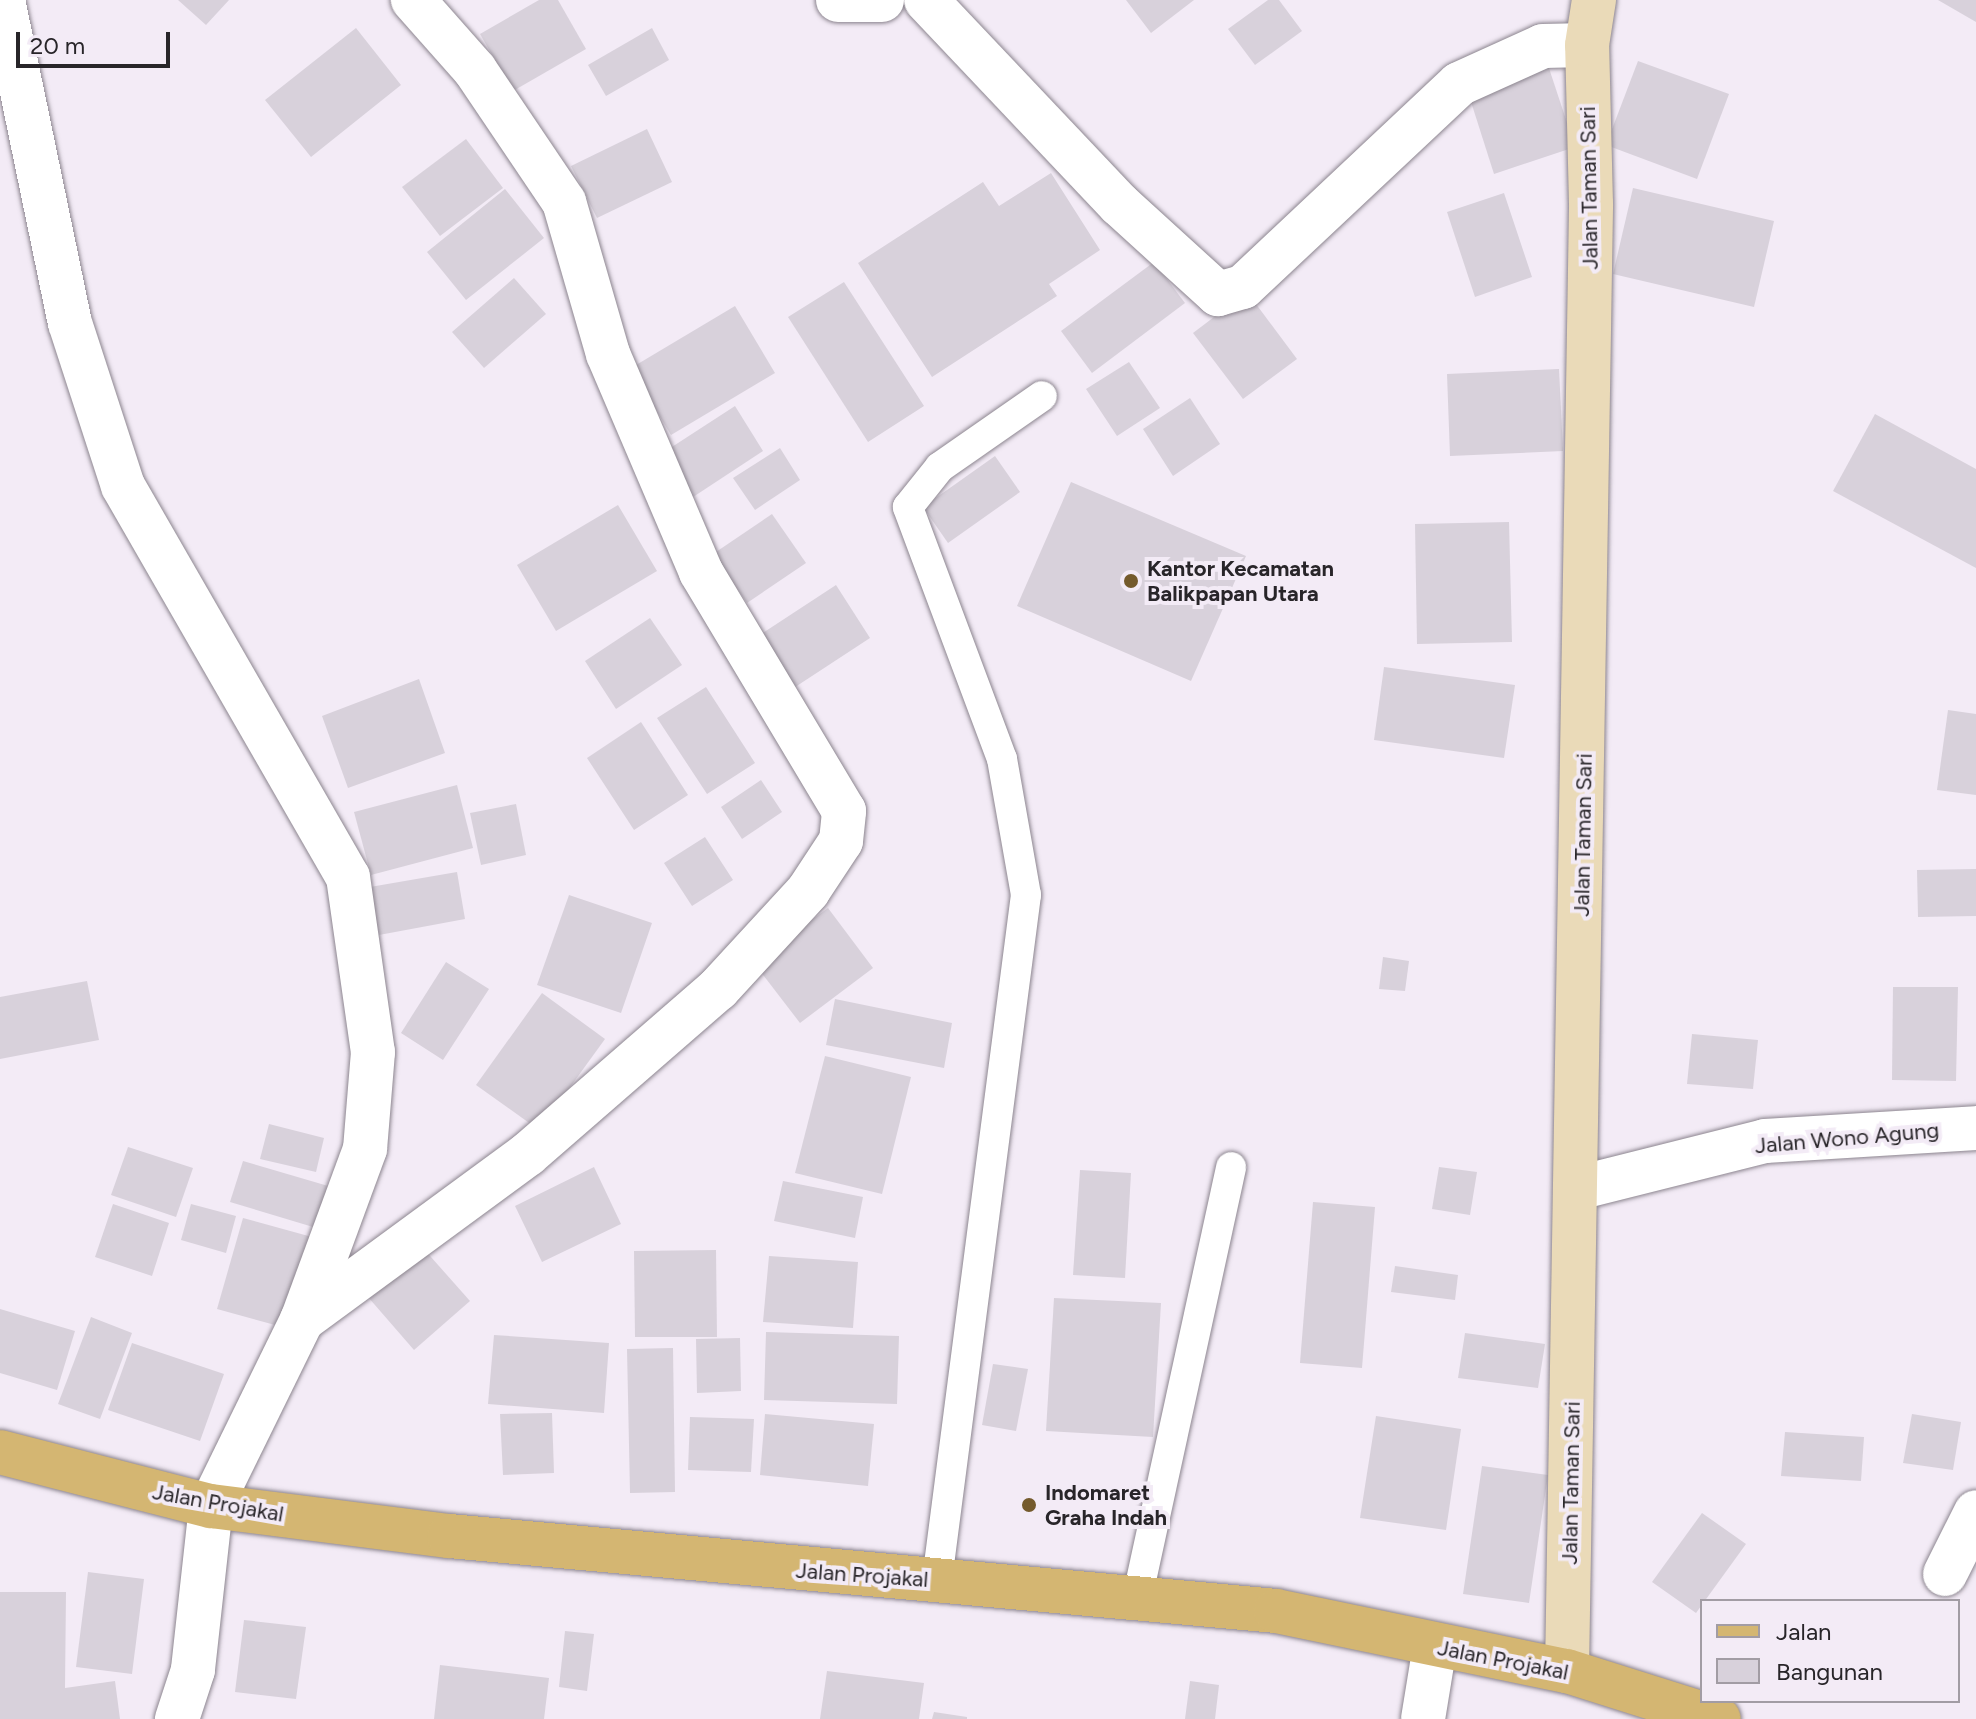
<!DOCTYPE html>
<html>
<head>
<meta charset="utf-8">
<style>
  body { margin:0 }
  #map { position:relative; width:1976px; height:1719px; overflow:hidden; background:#f3ebf6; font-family:Figtree,sans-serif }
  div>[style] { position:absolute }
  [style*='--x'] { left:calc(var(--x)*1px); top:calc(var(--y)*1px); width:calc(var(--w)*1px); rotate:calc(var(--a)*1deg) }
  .building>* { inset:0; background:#d8d1db }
  .roads { filter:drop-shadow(0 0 2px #8c858f) drop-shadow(0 0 2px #8c858f) }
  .lane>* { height:30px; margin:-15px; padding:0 15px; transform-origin:15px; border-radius:15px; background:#fff }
  .street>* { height:44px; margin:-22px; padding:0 22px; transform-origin:22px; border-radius:22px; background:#fff }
  .secondary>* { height:44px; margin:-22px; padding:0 22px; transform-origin:22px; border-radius:22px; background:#eadab8 }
  .primary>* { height:44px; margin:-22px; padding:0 22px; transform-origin:22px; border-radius:22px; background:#d4b672 }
  .dots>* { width:22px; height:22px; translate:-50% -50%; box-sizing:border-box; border:4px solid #f3ebf6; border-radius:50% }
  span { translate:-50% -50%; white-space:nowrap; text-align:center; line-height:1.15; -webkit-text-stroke:8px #f3ebf6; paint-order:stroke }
  .street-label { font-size:22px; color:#282529 }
  .poi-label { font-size:22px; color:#282529; font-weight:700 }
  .left { translate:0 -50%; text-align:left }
  .legend { position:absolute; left:1700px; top:1599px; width:260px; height:104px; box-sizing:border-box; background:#f3ebf6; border:2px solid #a29ca4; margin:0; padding:10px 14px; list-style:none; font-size:24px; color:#282529 }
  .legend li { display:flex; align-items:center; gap:16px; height:40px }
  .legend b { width:40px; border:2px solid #a29ca4 }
  .scale { position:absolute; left:16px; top:32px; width:154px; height:36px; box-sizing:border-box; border:4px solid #282529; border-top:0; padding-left:10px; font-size:24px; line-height:28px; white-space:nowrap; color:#282529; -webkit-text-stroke:6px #f3ebf6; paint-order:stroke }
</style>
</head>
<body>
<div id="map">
  <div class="building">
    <div style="clip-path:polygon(178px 0,229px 0,206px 25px)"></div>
    <div style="clip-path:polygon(539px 0,558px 0,586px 49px,513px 91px,480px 34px)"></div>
    <div style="clip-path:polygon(1126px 0,1194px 0,1151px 33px)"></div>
    <div style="clip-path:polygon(1268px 0,1279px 0,1302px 31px,1255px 65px,1228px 29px)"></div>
    <div style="clip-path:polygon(1938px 0,1976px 0,1976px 22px)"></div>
    <div style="clip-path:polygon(356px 28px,401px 85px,311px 157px,265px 100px)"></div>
    <div style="clip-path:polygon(652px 28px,669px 60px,606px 96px,588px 65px)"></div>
    <div style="clip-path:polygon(1545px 56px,1575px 147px,1494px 174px,1465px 83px)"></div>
    <div style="clip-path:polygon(1638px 61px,1729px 94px,1697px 179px,1606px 145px)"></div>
    <div style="clip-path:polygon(647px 129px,672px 182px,597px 218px,571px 166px)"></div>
    <div style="clip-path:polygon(466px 139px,503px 188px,440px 236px,402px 187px)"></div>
    <div style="clip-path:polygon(1051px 173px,1100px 250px,1049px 284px,1057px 296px,932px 377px,858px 263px,983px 182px,999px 206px)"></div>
    <div style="clip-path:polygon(1633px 188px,1774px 221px,1754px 307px,1613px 274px)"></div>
    <div style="clip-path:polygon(505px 189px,544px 238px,466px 300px,427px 252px)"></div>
    <div style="clip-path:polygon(1504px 193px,1532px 277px,1475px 297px,1447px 212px)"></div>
    <div style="clip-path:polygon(1154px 262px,1185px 303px,1092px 373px,1061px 331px)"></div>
    <div style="clip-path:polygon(514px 278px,546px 314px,484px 368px,452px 332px)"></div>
    <div style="clip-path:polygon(844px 282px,924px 406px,868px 442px,788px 317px)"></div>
    <div style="clip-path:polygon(1247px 292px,1297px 359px,1243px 399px,1193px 333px)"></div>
    <div style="clip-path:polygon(735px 306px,775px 373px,671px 435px,631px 368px)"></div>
    <div style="clip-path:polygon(1129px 362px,1160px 408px,1117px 436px,1086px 389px)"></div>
    <div style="clip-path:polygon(1559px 369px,1563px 451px,1450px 456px,1447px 374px)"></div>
    <div style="clip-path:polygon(1190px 398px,1220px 444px,1173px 476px,1143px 429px)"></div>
    <div style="clip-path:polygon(735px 406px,763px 451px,687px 501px,658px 456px)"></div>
    <div style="clip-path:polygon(1875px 414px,1976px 469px,1976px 568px,1833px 491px)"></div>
    <div style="clip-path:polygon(780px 448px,800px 480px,755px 510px,733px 478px)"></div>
    <div style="clip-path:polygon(995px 456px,1020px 492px,948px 543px,923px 507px)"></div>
    <div style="clip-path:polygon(1071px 482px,1246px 556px,1191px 681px,1017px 606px)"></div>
    <div style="clip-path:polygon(618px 505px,657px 571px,556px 631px,517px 565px)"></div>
    <div style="clip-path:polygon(772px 514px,806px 563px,747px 603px,713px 554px)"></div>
    <div style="clip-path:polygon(1509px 522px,1512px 642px,1417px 644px,1415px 524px)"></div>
    <div style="clip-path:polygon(836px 585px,870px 638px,783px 695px,749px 642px)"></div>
    <div style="clip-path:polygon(650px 618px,682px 665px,616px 709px,585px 661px)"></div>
    <div style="clip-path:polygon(1384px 667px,1515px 685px,1504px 758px,1374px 740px)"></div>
    <div style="clip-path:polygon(419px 679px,445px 753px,348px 788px,322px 716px)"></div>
    <div style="clip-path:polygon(706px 687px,755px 763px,707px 794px,657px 718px)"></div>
    <div style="clip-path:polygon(1948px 710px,1976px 714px,1976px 795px,1937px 790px)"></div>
    <div style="clip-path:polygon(641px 722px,688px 795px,634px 830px,587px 758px)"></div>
    <div style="clip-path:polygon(761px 780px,782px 812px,742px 839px,721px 807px)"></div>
    <div style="clip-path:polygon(457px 785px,473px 848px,371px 875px,354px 812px)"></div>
    <div style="clip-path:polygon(516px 804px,526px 855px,481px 865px,470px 813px)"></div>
    <div style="clip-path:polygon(705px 837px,733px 880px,692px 906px,664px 863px)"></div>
    <div style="clip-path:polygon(1976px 869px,1976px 916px,1918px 917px,1917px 870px)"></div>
    <div style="clip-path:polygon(457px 872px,465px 919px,379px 935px,370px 887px)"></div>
    <div style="clip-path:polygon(569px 895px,652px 923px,621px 1013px,537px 985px)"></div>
    <div style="clip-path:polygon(828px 908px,873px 968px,800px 1023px,754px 963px)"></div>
    <div style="clip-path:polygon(1383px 957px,1409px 961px,1405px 991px,1379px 989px)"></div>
    <div style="clip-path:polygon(446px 962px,489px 989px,443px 1060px,401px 1033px)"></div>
    <div style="clip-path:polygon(87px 981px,99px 1040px,0 1059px,0 997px)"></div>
    <div style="clip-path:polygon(1893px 987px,1958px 987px,1956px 1081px,1892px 1080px)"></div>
    <div style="clip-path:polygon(542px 993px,605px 1039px,539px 1130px,476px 1085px)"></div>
    <div style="clip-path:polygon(835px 999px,952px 1023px,944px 1068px,826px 1045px)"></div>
    <div style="clip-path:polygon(1692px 1034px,1758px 1040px,1753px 1089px,1687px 1084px)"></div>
    <div style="clip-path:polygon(825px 1056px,911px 1077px,882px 1194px,795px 1173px)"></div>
    <div style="clip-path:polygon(269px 1124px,324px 1138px,316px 1172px,260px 1159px)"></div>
    <div style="clip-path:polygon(128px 1147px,193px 1168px,176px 1217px,111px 1195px)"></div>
    <div style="clip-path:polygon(243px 1161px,335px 1188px,323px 1230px,230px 1202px)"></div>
    <div style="clip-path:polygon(594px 1167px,621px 1224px,542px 1262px,515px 1206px)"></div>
    <div style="clip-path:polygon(1439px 1167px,1477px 1172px,1470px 1215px,1432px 1209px)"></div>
    <div style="clip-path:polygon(1080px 1170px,1131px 1173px,1125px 1278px,1073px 1275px)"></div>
    <div style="clip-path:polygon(783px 1181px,863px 1197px,855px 1238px,774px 1221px)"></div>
    <div style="clip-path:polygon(1313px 1202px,1375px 1207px,1362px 1368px,1300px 1363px)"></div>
    <div style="clip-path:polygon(113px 1204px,169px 1223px,152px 1276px,95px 1257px)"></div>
    <div style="clip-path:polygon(191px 1204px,236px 1216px,226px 1253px,181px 1240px)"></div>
    <div style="clip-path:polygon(243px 1218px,312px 1237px,286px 1328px,217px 1309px)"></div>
    <div style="clip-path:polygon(423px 1248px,470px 1301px,414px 1350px,368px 1297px)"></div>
    <div style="clip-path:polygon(716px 1250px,717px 1337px,635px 1337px,634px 1251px)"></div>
    <div style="clip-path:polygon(769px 1256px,858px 1262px,853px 1328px,763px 1322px)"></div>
    <div style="clip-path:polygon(1395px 1266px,1458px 1275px,1455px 1300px,1391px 1292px)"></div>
    <div style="clip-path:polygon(1054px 1298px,1161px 1303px,1153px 1437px,1046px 1431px)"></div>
    <div style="clip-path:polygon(0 1309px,75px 1331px,57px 1390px,0 1373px)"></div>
    <div style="clip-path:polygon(91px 1317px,132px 1333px,100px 1419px,58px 1404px)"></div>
    <div style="clip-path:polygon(766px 1332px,899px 1336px,897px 1404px,764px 1400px)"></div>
    <div style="clip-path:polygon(1465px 1333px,1545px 1344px,1538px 1388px,1458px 1378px)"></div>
    <div style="clip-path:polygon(494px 1335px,609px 1343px,604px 1413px,488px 1404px)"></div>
    <div style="clip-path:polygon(740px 1338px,741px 1391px,697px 1393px,696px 1339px)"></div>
    <div style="clip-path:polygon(132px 1343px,224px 1374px,200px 1441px,108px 1410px)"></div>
    <div style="clip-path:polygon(673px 1348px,675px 1492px,630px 1493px,627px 1349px)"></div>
    <div style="clip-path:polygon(993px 1364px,1028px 1369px,1016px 1431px,982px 1425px)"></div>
    <div style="clip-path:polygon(552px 1413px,554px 1473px,503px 1475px,500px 1414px)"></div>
    <div style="clip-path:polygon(765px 1414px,874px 1424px,868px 1486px,760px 1475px)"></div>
    <div style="clip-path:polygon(1912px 1414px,1961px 1422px,1953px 1470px,1903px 1463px)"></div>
    <div style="clip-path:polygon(1376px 1416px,1461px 1429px,1446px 1530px,1360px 1518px)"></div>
    <div style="clip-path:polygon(690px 1417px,754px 1419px,751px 1472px,688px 1470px)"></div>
    <div style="clip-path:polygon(1785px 1432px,1864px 1437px,1861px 1481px,1781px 1476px)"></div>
    <div style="clip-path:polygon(1482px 1466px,1548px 1475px,1529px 1603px,1463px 1594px)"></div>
    <div style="clip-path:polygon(1702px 1513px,1746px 1544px,1696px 1613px,1652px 1582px)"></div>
    <div style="clip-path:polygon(88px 1572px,144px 1579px,132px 1674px,76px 1667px)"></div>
    <div style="clip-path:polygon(0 1592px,66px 1592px,65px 1688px,115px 1681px,120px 1719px,0 1719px)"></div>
    <div style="clip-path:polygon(244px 1620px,306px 1627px,296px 1699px,235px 1692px)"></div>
    <div style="clip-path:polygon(565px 1631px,594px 1634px,587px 1691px,559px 1687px)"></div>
    <div style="clip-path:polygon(440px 1665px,549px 1678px,544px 1719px,434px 1719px)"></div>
    <div style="clip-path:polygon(827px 1671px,924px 1683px,919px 1719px,820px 1719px)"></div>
    <div style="clip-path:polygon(1190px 1681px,1219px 1685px,1215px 1719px,1185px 1719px)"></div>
    <div style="clip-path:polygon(934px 1712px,967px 1717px,967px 1719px,932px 1719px)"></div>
  </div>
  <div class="roads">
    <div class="lane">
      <div style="--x:937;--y:1580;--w:691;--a:-82.6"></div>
      <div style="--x:1026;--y:895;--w:138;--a:-100"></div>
      <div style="--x:1002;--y:759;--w:269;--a:-110.5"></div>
      <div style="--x:908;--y:507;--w:51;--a:-51.3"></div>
      <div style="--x:940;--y:467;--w:124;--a:-34.8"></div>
      <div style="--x:1137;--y:1599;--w:442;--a:-77.7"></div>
    </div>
    <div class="street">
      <div style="--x:3;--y:0;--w:330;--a:78.3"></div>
      <div style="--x:70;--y:323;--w:171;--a:72"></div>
      <div style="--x:123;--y:486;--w:451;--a:60.1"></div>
      <div style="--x:348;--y:877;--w:177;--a:81.9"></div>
      <div style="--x:373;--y:1052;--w:97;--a:94.7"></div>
      <div style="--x:365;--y:1149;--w:182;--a:110.2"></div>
      <div style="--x:302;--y:1320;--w:207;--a:116.1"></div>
      <div style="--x:211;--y:1506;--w:165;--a:96.3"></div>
      <div style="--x:193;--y:1670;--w:52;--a:108.1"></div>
      <div style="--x:838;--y:0;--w:44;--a:0"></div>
      <div style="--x:926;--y:0;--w:281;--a:46.6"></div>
      <div style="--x:1119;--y:204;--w:134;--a:42.3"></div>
      <div style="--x:1218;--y:294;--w:26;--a:-16"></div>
      <div style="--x:1243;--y:287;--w:296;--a:-43.2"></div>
      <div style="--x:1459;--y:84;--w:92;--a:-24.3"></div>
      <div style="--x:1543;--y:46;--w:44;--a:-1.3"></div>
      <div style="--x:1578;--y:1188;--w:193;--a:-14.1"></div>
      <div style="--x:1765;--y:1141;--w:211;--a:-3.5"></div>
      <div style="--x:302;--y:1320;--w:280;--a:-36.3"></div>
      <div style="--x:528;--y:1154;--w:252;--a:-41"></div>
      <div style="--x:718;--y:989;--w:133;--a:-47.4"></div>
      <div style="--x:808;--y:891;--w:60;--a:-56.6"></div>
      <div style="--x:841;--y:841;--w:30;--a:-84"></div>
      <div style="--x:844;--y:811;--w:279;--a:-120.9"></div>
      <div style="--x:701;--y:572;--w:237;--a:-113.1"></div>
      <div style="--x:608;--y:354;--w:158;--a:-106.1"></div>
      <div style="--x:564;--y:202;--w:159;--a:-124"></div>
      <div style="--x:475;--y:70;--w:94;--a:-131.5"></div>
      <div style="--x:1945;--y:1574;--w:69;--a:-63.4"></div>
      <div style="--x:1423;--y:1719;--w:74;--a:-80.7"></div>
    </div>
    <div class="secondary">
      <div style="--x:1567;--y:1671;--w:1467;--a:-89.06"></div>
      <div style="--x:1591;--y:204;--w:159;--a:-91.4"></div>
      <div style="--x:1587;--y:45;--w:46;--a:-81.2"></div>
    </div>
    <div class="primary">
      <div style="--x:0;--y:1452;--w:218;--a:14.4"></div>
      <div style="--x:211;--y:1506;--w:240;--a:7.2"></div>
      <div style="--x:449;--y:1536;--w:830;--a:5.18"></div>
      <div style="--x:1276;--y:1611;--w:297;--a:11.7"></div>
      <div style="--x:1567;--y:1671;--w:159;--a:17.5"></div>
    </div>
  </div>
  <div class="dots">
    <div style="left:1131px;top:581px;background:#745a2c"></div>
    <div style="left:1029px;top:1505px;background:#745a2c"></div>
  </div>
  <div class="street-label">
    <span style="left:1589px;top:188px;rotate:-91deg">Jalan Taman Sari</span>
    <span style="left:1583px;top:835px;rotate:-89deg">Jalan Taman Sari</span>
    <span style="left:1847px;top:1138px;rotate:-5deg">Jalan Wono Agung</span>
    <span style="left:1571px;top:1483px;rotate:-89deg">Jalan Taman Sari</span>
    <span style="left:218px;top:1503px;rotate:10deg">Jalan Projakal</span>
    <span style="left:862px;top:1575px;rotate:4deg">Jalan Projakal</span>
    <span style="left:1503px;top:1660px;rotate:11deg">Jalan Projakal</span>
  </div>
  <div class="poi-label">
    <span class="left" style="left:1147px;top:581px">Kantor Kecamatan<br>Balikpapan Utara</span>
    <span class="left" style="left:1045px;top:1505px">Indomaret<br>Graha Indah</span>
  </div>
  <ul class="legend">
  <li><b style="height:10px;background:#d4b672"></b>Jalan</li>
  <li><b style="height:22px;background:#d8d1db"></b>Bangunan</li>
  </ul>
  <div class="scale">20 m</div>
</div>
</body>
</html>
